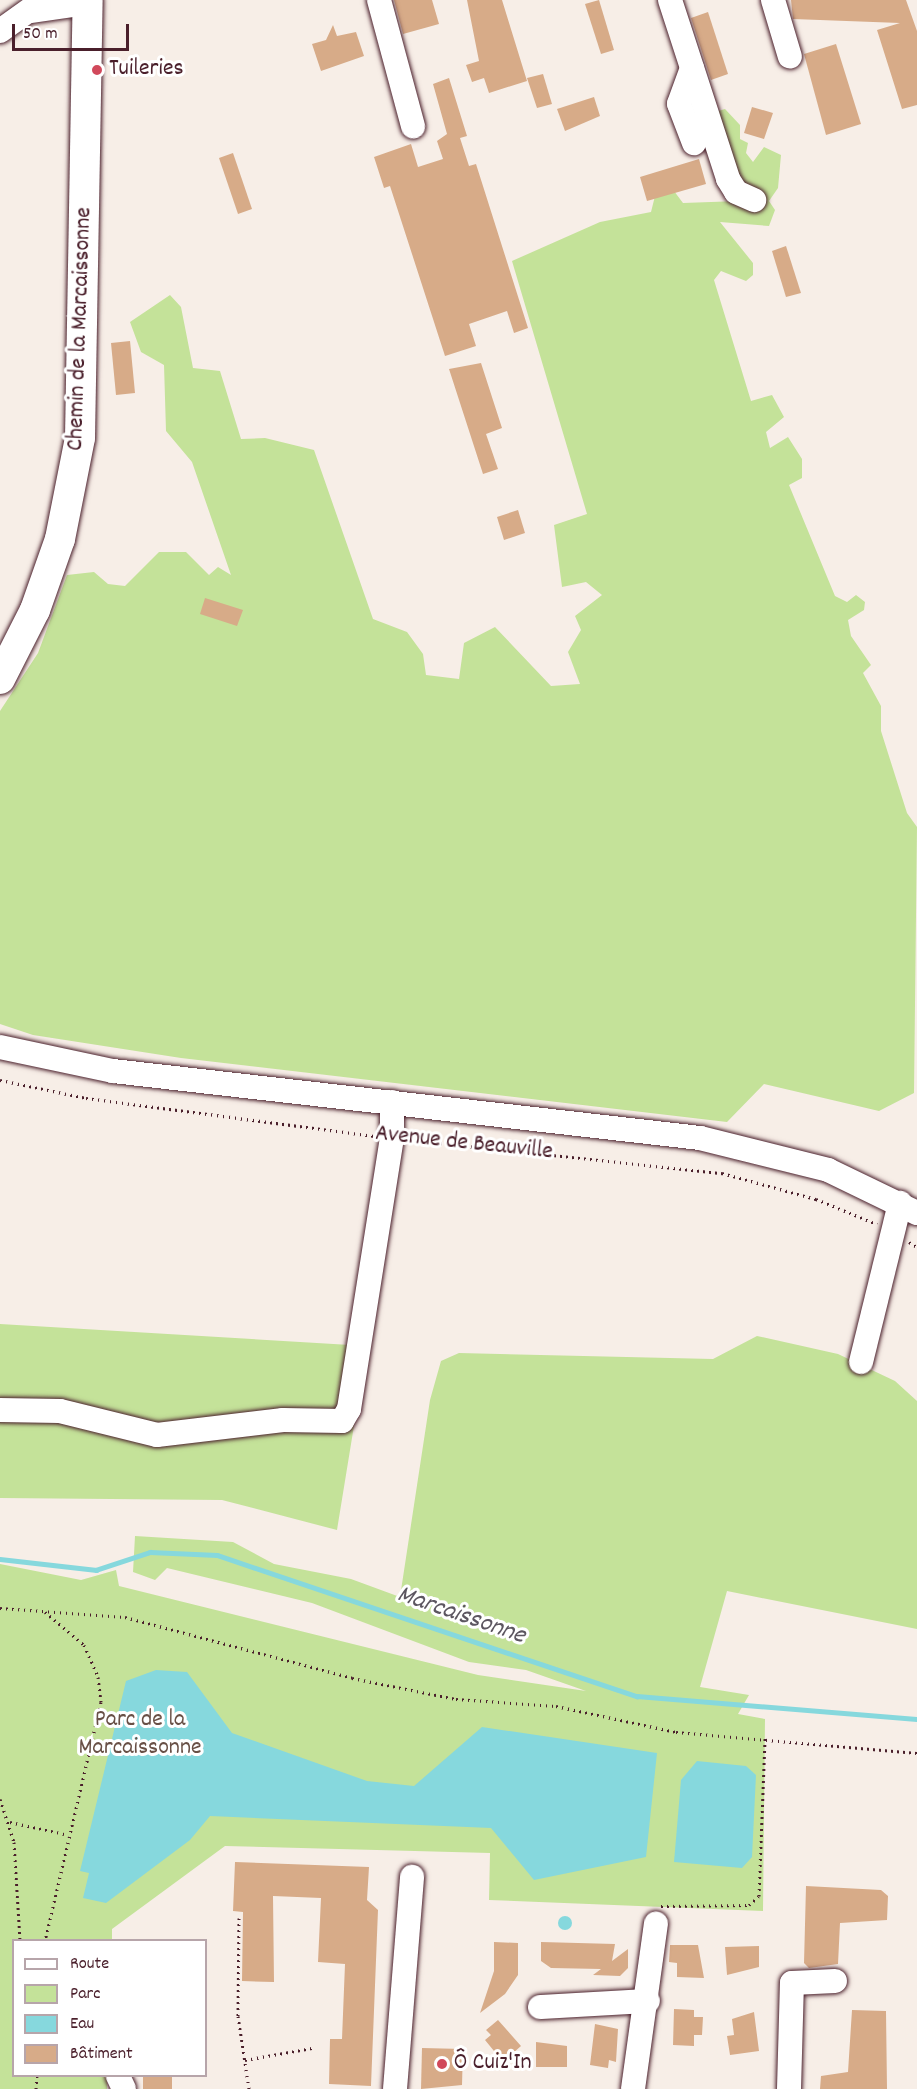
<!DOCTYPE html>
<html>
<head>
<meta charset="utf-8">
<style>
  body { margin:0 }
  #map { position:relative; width:917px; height:2089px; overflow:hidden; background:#f7eee7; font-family:Dekko,sans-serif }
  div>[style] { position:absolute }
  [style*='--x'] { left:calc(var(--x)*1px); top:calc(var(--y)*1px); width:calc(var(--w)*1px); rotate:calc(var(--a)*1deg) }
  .green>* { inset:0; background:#c4e299 }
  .water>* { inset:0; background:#86d8dd }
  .round { border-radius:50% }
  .stream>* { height:4.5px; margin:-2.25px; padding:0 2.25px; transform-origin:2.25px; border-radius:2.25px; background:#86d8dd }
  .building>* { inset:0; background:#d7ab88 }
  .path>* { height:3px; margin-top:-1.5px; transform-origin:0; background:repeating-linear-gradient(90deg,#4a1f2b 0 1.5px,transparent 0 6px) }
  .roads { filter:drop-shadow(0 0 2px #4a1f2b) drop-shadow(0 0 2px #4a1f2b) }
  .minor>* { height:24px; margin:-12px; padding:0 12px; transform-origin:12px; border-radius:12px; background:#fff }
  .major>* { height:30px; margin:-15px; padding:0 15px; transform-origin:15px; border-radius:15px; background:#fff }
  .dots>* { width:16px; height:16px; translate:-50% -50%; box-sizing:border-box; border:3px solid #fff; border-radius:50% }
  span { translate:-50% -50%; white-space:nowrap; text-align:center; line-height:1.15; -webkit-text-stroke:6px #fff; paint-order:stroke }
  .poi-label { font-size:24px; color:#4a1f2b }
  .left { translate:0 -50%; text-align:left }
  .street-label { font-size:24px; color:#4a1f2b }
  .park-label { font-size:24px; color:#685046 }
  .water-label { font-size:26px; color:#5c5660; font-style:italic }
  .legend { position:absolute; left:12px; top:1939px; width:195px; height:138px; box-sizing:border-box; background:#fff; border:2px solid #b7a5aa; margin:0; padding:8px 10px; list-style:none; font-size:18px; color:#4a1f2b }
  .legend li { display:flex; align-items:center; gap:12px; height:30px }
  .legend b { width:30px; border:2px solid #b7a5aa }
  .scale { position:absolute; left:12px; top:24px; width:117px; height:27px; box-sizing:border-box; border:3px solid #4a1f2b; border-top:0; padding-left:8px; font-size:18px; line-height:21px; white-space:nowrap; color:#4a1f2b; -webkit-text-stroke:4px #fff; paint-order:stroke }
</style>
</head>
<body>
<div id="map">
  <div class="green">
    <div style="clip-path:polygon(725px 109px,740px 125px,740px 139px,748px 143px,746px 153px,753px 162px,764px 147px,781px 155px,778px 188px,769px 201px,775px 210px,769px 226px,720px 222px,753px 263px,753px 275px,746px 281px,721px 271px,714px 280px,751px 401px,772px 395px,784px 417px,766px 432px,770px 448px,788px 437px,802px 459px,802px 478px,789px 485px,835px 596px,847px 602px,856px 595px,865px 602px,864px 610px,848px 620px,851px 636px,871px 665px,863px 673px,881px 706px,881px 731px,907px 813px,917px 827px,914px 1093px,879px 1111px,764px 1084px,727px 1122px,181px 1058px,33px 1035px,0 1024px,0 711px,38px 653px,67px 575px,94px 572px,108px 584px,125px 586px,159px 552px,186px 552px,209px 575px,218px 567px,231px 575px,192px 462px,166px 431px,164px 365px,141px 352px,130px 322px,170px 295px,181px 307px,193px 368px,220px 371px,241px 439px,265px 438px,314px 450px,373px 619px,407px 632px,423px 654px,426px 675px,459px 679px,464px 643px,495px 627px,551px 686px,580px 684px,568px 652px,581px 630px,575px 616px,602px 595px,586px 582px,562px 587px,554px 525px,587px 514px,512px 261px,600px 222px,651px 212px,655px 196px,674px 191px,683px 203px,739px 201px,718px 111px)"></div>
    <div style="clip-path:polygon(0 1324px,367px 1346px,337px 1530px,222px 1500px,0 1498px)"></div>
    <div style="clip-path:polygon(757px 1336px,838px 1354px,895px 1381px,917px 1401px,917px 1629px,727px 1591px,700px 1687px,749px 1695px,738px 1714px,765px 1719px,763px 1911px,489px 1900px,490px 1853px,225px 1846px,112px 1929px,112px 1940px,14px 1940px,14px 2076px,107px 2076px,107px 2089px,0 2089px,0 1564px,81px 1580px,116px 1570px,119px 1586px,478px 1675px,586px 1691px,526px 1670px,469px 1662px,312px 1603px,167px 1568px,155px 1580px,133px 1572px,135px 1536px,233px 1542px,274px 1564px,351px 1579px,400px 1597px,430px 1400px,441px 1361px,459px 1353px,713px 1359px)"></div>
  </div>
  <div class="water">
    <div style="clip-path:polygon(156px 1670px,187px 1672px,232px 1733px,367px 1781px,414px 1786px,482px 1727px,657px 1753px,646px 1857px,534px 1880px,491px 1828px,210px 1816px,190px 1840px,106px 1903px,83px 1898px,89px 1873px,80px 1871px,126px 1681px)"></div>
    <div style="clip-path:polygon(697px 1761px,746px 1766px,756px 1775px,752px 1857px,742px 1868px,674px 1862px,681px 1780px)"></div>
    <div class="round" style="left:558px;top:1916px;width:14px;height:14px"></div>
  </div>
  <div class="stream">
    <div style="--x:0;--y:1559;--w:97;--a:6.5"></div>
    <div style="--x:96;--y:1570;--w:57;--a:-18.4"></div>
    <div style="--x:150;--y:1552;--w:67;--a:2.6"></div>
    <div style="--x:217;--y:1555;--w:443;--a:18.6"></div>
    <div style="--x:637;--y:1696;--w:281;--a:4.7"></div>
  </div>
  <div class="building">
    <div style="clip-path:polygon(394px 0,432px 0,439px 24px,403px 34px)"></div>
    <div style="clip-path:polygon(467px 0,502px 0,527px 81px,489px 93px,484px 78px,472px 82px,466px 65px,479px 61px)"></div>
    <div style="clip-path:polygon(599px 0,614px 50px,601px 54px,585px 4px)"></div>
    <div style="clip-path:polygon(791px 0,906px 0,917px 31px,917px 105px,902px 109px,877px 30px,900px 23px,793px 19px)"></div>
    <div style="clip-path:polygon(708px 12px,728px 74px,711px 80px,691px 18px)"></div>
    <div style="clip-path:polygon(333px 25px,337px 36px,356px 32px,364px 56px,321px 71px,312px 44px,326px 40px)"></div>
    <div style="clip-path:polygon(836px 44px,861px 124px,826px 135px,804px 54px)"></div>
    <div style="clip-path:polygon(543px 74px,552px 104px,537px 108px,527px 78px)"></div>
    <div style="clip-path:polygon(449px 78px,467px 136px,460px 138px,469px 166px,476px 164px,528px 328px,514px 333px,507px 311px,469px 324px,476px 346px,445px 356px,390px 186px,384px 188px,374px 157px,411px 144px,418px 167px,443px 159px,437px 141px,447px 134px,433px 84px)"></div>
    <div style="clip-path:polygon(594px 97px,600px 116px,565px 131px,557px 109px)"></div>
    <div style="clip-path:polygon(752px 107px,773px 113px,764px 139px,744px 133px)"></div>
    <div style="clip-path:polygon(233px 153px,252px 209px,238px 214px,219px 158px)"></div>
    <div style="clip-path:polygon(699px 159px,706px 184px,647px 201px,640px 177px)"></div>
    <div style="clip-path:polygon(786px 246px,801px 293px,786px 297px,772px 251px)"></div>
    <div style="clip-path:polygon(130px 341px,135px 393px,116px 395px,111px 343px)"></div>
    <div style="clip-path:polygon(481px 363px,502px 428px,486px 434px,498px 469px,483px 474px,449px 369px)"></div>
    <div style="clip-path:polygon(518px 510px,525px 533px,504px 540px,497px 517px)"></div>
    <div style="clip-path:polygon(205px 598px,243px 610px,237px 626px,200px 614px)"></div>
    <div style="clip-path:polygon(235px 1862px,369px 1867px,367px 1900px,378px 1910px,371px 2086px,329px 2084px,330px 2039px,342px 2039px,345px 1964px,318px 1962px,321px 1898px,273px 1896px,274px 1982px,242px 1981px,243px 1912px,233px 1911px)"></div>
    <div style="clip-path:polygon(806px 1886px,881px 1890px,888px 1896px,887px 1920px,840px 1923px,838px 1964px,809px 1968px,804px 1963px)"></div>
    <div style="clip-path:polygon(494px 1942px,518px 1943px,518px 1975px,505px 1994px,480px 2013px,494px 1971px)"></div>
    <div style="clip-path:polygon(541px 1942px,615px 1944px,612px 1961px,628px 1949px,628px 1968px,620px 1976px,593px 1975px,601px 1969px,551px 1968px,541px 1961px)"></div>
    <div style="clip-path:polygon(670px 1945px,698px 1945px,704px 1978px,677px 1977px,677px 1963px,669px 1962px)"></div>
    <div style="clip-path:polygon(759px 1946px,759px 1967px,727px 1975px,725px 1947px)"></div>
    <div style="clip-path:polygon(674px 2009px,694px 2010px,694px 2017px,703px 2017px,702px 2035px,694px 2035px,694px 2046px,673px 2045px)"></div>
    <div style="clip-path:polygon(852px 2010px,886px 2011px,887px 2089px,820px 2089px,821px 2076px,848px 2072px)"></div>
    <div style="clip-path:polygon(754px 2012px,759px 2051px,730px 2055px,727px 2036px,734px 2035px,732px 2019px)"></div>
    <div style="clip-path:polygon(498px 2020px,521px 2046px,503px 2062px,485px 2040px,491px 2035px,486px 2030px)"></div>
    <div style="clip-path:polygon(595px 2024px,618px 2029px,616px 2062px,609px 2060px,608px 2068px,590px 2065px)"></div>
    <div style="clip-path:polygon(536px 2042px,567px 2046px,567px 2067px,536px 2067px)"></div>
    <div style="clip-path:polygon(422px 2048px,463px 2049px,462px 2085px,421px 2089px)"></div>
    <div style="clip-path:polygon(143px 2076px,172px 2076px,172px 2089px,143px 2089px)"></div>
  </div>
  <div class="path">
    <div style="--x:0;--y:1080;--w:88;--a:11.8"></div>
    <div style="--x:86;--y:1098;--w:291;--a:7.5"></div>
    <div style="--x:411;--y:1140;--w:313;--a:6.1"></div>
    <div style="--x:722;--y:1173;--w:98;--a:15.5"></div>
    <div style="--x:816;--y:1199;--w:66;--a:22.3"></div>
    <div style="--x:909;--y:1242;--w:9;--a:32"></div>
    <div style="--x:0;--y:1608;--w:125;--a:4.1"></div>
    <div style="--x:125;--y:1617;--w:235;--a:15"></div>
    <div style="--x:352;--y:1678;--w:106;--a:11.4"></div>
    <div style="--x:456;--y:1699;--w:100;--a:4"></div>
    <div style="--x:556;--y:1706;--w:123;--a:12.2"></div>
    <div style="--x:676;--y:1732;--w:242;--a:5"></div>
    <div style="--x:45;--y:1612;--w:51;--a:40.2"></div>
    <div style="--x:84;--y:1645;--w:35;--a:66"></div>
    <div style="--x:98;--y:1677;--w:25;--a:83"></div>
    <div style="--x:101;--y:1702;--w:244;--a:103.2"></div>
    <div style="--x:0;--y:1799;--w:45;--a:72"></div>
    <div style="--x:14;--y:1842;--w:98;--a:86.5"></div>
    <div style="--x:10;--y:1822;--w:60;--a:12.4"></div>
    <div style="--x:661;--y:1906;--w:88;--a:-0.7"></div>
    <div style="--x:749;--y:1905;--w:13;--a:-42"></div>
    <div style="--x:759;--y:1896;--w:158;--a:-87.8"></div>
    <div style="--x:239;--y:1918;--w:98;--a:90.6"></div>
    <div style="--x:238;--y:2016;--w:74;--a:81.4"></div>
    <div style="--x:245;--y:2060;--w:68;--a:-10.2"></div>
    <div style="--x:36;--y:2089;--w:13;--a:-86"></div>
  </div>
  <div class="roads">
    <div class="minor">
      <div style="--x:379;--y:0;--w:131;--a:74.9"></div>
      <div style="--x:670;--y:0;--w:188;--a:72"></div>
      <div style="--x:728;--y:179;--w:15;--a:58"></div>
      <div style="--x:736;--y:192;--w:20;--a:24"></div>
      <div style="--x:773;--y:0;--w:59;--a:73.4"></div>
      <div style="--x:32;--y:11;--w:56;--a:-8.3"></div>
      <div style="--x:0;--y:31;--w:52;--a:-35.5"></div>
      <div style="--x:692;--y:68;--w:38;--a:110"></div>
      <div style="--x:679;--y:104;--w:42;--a:69"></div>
      <div style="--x:0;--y:1047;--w:116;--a:12"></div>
      <div style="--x:113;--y:1071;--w:591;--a:6.51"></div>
      <div style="--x:700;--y:1138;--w:132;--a:14"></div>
      <div style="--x:828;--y:1170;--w:99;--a:25.8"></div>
      <div style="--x:861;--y:1362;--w:164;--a:-76.2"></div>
      <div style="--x:0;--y:1410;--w:60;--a:1"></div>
      <div style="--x:60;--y:1411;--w:100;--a:13.9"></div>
      <div style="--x:157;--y:1435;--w:127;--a:-6.8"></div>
      <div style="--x:283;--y:1420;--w:59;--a:1"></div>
      <div style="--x:342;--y:1421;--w:14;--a:-60"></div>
      <div style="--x:349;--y:1409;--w:274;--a:-81"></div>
      <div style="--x:392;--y:1138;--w:36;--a:-90"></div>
      <div style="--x:540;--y:2007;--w:108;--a:-3.2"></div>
      <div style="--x:118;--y:2076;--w:14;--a:65"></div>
      <div style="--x:395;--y:2089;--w:213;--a:-85.4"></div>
      <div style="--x:633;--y:2089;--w:167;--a:-82.1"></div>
      <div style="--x:789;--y:2089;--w:106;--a:-88.4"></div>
      <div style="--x:792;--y:1983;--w:43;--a:-2.7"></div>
    </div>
    <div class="major">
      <div style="--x:0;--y:679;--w:77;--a:-63.1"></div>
      <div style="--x:35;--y:610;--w:75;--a:-70.6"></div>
      <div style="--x:60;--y:539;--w:103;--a:-78.8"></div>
      <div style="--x:80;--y:438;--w:438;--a:-89"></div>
    </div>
  </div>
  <div class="dots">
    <div style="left:97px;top:70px;background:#d1495b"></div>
    <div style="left:442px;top:2064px;background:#d1495b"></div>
  </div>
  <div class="poi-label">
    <span class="left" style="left:109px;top:70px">Tuileries</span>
    <span class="left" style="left:454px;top:2064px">Ô Cuiz'In</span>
  </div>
  <div class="street-label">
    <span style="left:81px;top:329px;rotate:-88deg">Chemin de la Marcaissonne</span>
    <span style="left:464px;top:1144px;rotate:6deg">Avenue de Beauville</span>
  </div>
  <div class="park-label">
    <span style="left:140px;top:1735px">Parc de la<br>Marcaissonne</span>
  </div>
  <div class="water-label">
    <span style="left:461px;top:1616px;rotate:19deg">Marcaissonne</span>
  </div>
  <ul class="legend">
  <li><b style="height:8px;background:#fff"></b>Route</li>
  <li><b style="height:16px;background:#c4e299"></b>Parc</li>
  <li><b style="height:16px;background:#86d8dd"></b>Eau</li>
  <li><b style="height:16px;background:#d7ab88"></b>Bâtiment</li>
  </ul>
  <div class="scale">50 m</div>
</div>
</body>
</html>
